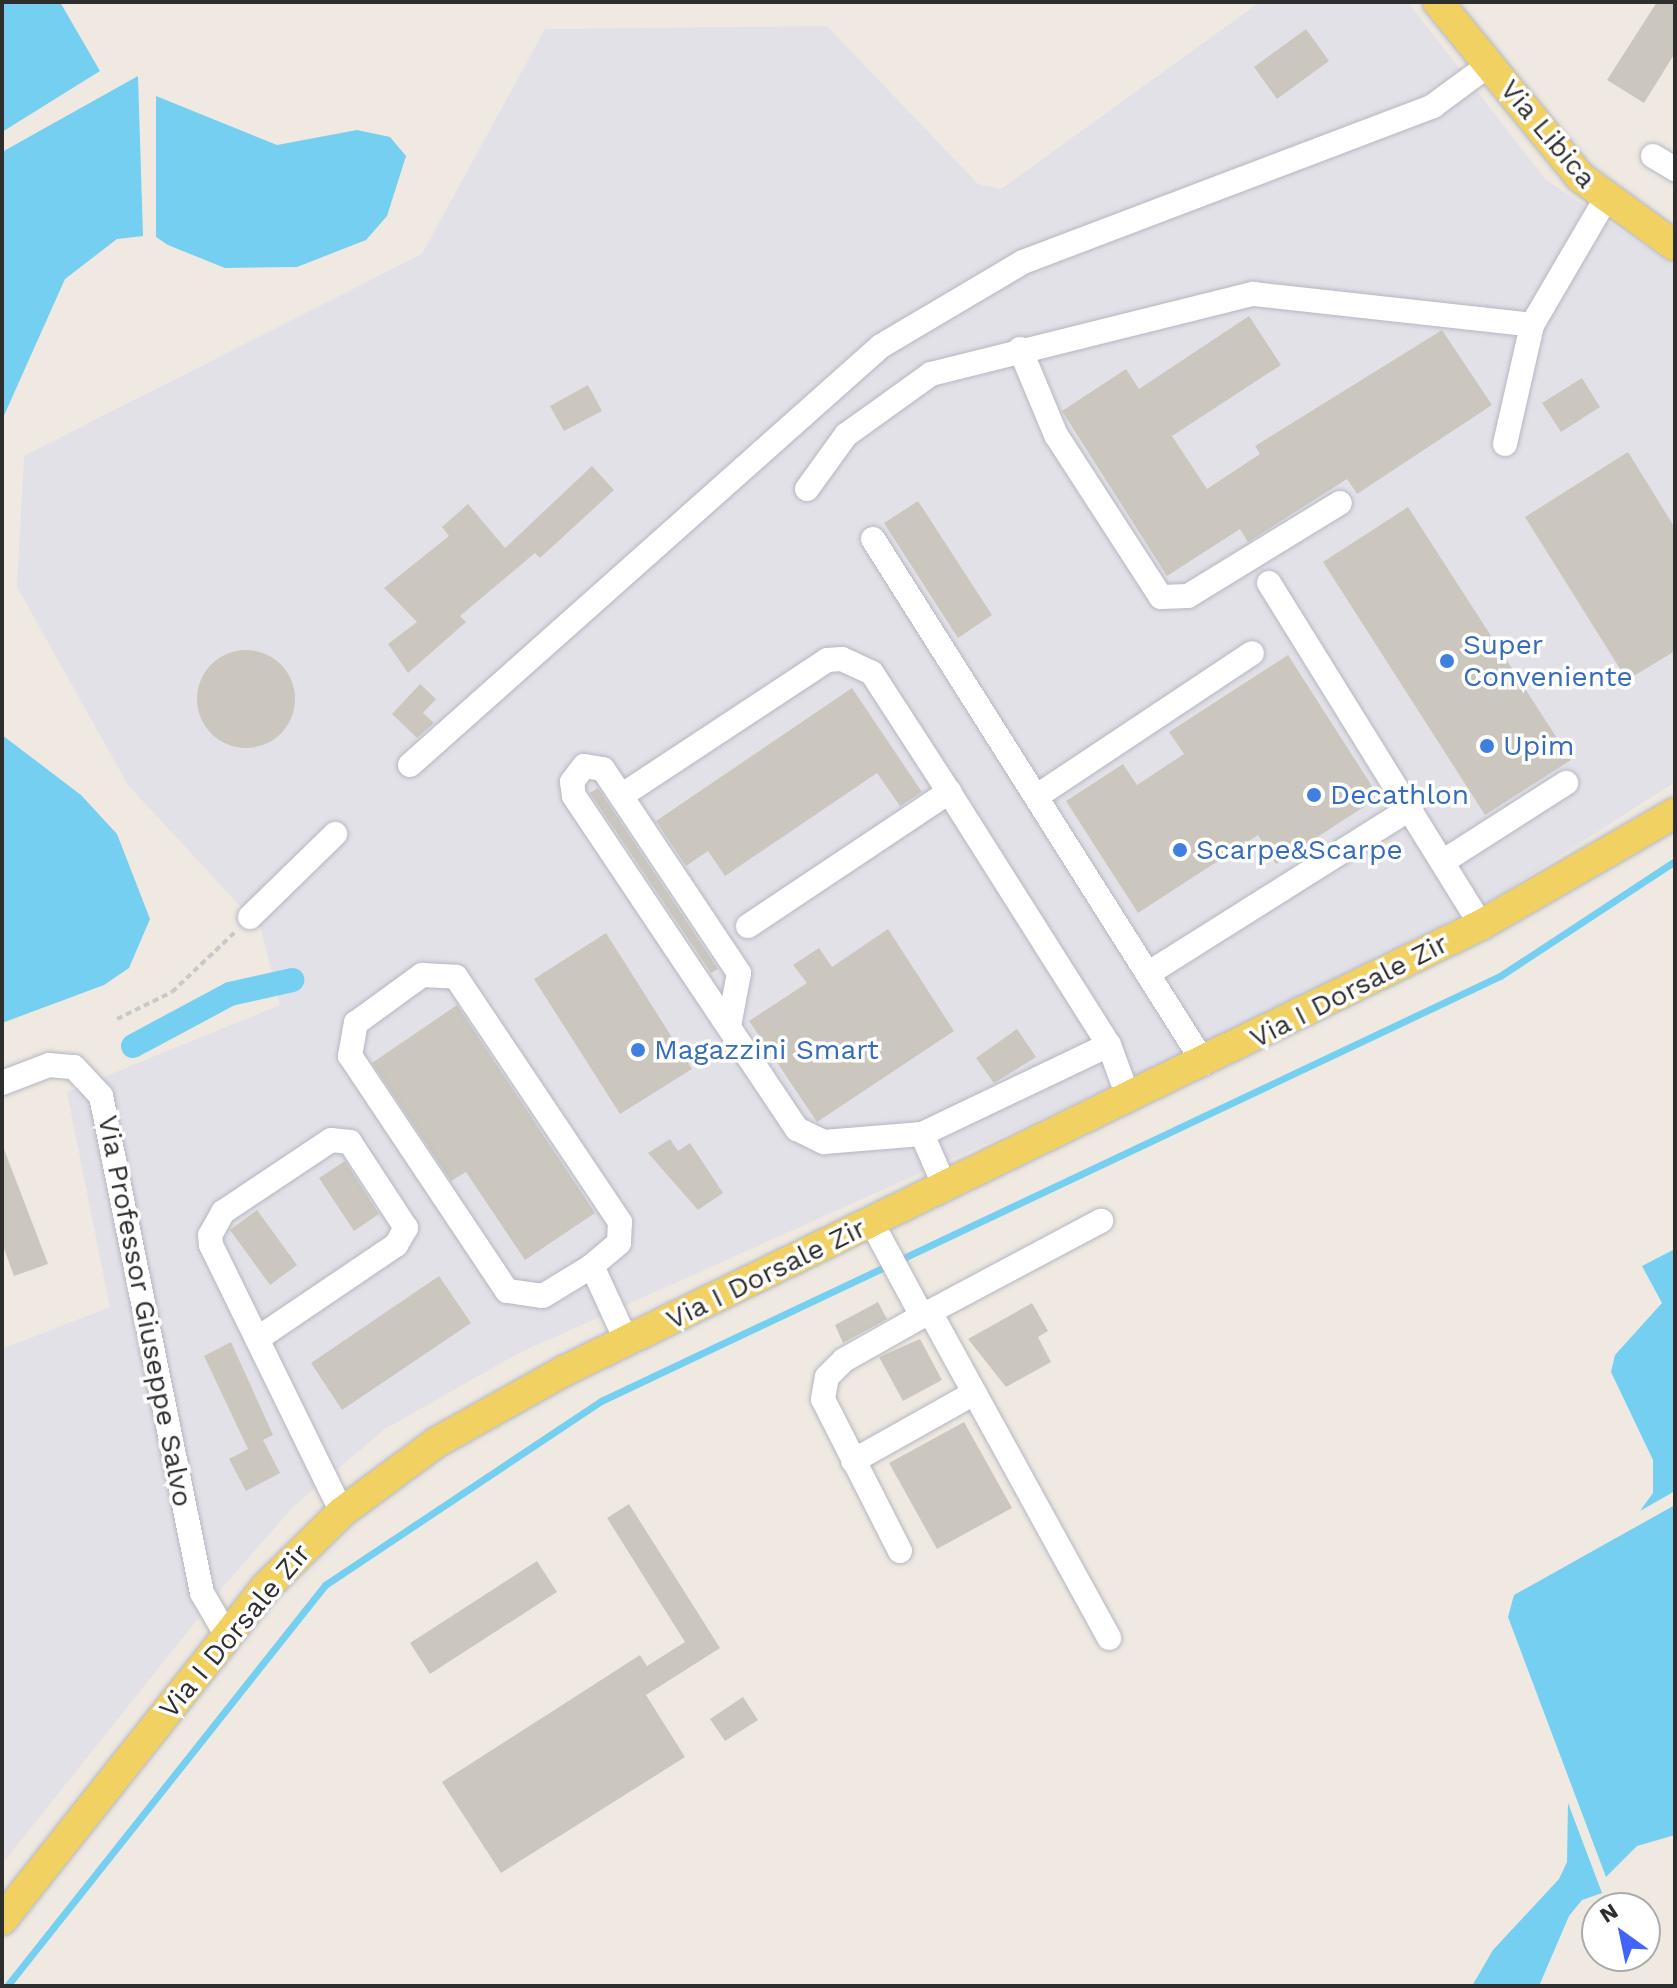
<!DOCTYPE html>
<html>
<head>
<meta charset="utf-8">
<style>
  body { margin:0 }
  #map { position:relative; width:1677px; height:1988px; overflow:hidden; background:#efe9e1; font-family:"Work Sans",sans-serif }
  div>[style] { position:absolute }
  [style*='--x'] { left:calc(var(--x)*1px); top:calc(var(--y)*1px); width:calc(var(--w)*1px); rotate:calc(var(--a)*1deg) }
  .industrial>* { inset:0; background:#e3e1e8 }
  .water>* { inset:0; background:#75cff0 }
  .stream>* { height:7px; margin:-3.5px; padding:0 3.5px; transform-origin:3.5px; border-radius:3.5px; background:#75cff0 }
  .canal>* { height:24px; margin:-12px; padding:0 12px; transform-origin:12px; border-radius:12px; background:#75cff0 }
  .building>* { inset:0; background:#cbc7bf }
  .round { border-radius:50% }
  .path>* { height:4px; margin-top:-2px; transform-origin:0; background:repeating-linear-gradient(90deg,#c9c9c9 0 6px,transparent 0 10px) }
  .roads { filter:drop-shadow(0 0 2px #b4b7c1) drop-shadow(0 0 2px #b4b7c1) }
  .minor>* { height:24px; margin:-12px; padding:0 12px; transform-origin:12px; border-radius:12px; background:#fff }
  .major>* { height:30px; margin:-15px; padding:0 15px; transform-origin:15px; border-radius:15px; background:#f2d163 }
  .dots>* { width:22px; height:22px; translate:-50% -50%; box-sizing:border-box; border:4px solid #fff; border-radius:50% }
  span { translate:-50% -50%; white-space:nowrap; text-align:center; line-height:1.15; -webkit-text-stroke:7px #fff; paint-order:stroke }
  .street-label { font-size:28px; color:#2e2e2e }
  .shop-label { font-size:28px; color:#366cbe }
  .left { translate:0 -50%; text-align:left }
  .frame { position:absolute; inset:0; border:4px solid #2e2e2e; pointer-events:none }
  .north { position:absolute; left:1581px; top:1892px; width:80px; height:80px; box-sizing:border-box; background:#fff; border:2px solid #ababab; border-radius:50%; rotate:327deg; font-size:22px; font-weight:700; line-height:32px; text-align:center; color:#2e2e2e }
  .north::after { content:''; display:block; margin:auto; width:28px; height:36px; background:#4264fb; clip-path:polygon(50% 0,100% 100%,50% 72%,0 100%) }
</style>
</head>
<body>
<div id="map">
  <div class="industrial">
    <div style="clip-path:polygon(1260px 2px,1408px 2px,1545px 179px,1675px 267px,1675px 782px,1493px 899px,1190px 1052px,517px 1354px,385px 1429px,294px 1506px,228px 1581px,2px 1864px,2px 1349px,110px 1307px,67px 1092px,280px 1005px,261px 929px,128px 785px,17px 587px,24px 456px,422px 254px,545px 29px,827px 26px,978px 184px,1001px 189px)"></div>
  </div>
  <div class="water">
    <div style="clip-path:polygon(2px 2px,60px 2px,100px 71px,2px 132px)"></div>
    <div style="clip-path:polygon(138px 76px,143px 236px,117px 239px,65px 279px,2px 420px,2px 152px)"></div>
    <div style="clip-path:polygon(156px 96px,277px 145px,357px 130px,390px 137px,406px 156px,387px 216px,366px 240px,297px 267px,225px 268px,168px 245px,156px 237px)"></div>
    <div style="clip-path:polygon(2px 735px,81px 795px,117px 834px,150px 919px,129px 968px,104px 985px,2px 1023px)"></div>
    <div style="clip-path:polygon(1675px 1249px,1675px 1491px,1640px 1511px,1653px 1493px,1653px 1460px,1611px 1372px,1615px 1355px,1662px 1303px,1642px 1266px)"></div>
    <div style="clip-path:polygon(1675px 1505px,1675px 1835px,1637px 1846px,1606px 1877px,1508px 1617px,1514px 1595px)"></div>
    <div style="clip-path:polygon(1568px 1803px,1602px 1893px,1582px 1900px,1569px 1916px,1539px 1986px,1472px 1986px,1493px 1950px,1559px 1879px,1567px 1862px)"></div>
  </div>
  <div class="stream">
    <div style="--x:7;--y:1986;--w:512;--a:-51.58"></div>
    <div style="--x:325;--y:1585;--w:332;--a:-33.7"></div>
    <div style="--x:601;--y:1401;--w:994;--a:-25.3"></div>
    <div style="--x:1500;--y:976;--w:209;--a:-33.3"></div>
  </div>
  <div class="canal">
    <div style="--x:133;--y:1046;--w:110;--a:-28.2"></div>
    <div style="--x:230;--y:994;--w:64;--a:-12.7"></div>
  </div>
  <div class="building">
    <div style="clip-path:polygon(1657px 2px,1675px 2px,1675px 53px,1644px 103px,1607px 80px)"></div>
    <div style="clip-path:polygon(1306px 29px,1329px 61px,1277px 99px,1254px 67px)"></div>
    <div style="clip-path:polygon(1249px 316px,1281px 365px,1172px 436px,1207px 489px,1260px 454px,1255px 446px,1442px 330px,1492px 405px,1357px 494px,1347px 479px,1248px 542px,1240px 529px,1167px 576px,1062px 411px,1126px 369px,1139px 389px)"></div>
    <div style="clip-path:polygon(1582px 378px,1600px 407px,1561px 432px,1542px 403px)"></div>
    <div style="clip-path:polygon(588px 385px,602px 411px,564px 431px,550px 406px)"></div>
    <div style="clip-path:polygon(1628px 452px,1675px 528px,1675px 651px,1627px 680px,1525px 517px)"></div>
    <div style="clip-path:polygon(592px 466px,614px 490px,540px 558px,535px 553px,460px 616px,466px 622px,408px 673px,388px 644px,417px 622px,384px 588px,449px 536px,442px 527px,468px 504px,505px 548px)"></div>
    <div style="clip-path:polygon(918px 501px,992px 615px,958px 638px,884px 523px)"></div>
    <div style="clip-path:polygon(1408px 507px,1571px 760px,1485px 815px,1323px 562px)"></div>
    <div class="round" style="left:197px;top:650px;width:98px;height:98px"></div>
    <div style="clip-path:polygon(1288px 655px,1379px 797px,1276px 864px,1258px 835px,1138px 913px,1066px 801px,1123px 764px,1137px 785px,1184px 754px,1169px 732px)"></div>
    <div style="clip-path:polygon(420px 684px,436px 699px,423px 713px,434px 723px,417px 738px,392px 714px)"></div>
    <div style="clip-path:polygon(852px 688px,922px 792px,900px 806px,877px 773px,725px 876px,708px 851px,686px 866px,656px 821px)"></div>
    <div style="clip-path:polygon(598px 788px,718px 969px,711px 973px,590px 793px)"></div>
    <div style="clip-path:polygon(888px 929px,954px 1031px,817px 1122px,749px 1021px,807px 983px,793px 965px,819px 948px,832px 967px)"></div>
    <div style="clip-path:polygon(606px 933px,692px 1069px,620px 1114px,534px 979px)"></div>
    <div style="clip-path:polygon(457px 1005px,595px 1213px,525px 1260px,466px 1172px,451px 1181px,372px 1063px)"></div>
    <div style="clip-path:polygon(1017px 1029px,1036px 1057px,994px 1083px,976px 1058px)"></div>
    <div style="clip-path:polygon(670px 1139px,678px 1151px,690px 1143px,723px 1193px,698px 1210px,648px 1153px)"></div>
    <div style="clip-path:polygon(2px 1144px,48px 1264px,14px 1276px,2px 1243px)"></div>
    <div style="clip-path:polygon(345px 1161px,379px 1214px,354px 1231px,319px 1178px)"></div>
    <div style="clip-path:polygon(257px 1210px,297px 1265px,270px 1285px,230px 1230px)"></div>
    <div style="clip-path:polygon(439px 1276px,471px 1323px,342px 1410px,311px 1363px)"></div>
    <div style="clip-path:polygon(878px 1302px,887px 1319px,843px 1343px,835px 1325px)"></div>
    <div style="clip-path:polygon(1032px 1303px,1048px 1331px,1038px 1337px,1051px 1362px,1006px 1387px,968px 1339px)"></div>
    <div style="clip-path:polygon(920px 1339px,942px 1380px,903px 1401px,879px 1357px)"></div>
    <div style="clip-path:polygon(231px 1342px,273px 1435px,263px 1440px,280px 1473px,246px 1491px,229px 1459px,248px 1449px,204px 1356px)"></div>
    <div style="clip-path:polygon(964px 1422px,1012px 1508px,937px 1549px,889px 1463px)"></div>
    <div style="clip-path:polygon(629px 1504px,720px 1648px,646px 1695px,685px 1757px,501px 1873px,442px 1782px,640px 1655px,647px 1666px,685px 1642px,607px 1518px)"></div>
    <div style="clip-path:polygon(537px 1561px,557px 1592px,430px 1674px,410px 1643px)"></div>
    <div style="clip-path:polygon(743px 1697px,758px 1720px,725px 1741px,710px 1719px)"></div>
  </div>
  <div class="path">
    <div style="--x:117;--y:1019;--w:61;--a:-26.1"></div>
    <div style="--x:172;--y:992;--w:86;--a:-43.6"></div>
  </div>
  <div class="roads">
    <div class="minor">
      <div style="--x:1653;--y:156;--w:26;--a:31"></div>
      <div style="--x:1020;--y:349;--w:93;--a:67.3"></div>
      <div style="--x:1056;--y:435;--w:193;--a:57.1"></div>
      <div style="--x:1161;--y:597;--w:27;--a:-2"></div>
      <div style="--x:1188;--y:596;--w:178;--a:-31.5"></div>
      <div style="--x:1505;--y:444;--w:122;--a:-77.2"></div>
      <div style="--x:807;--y:489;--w:67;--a:-54.2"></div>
      <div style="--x:846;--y:435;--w:105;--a:-35.7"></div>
      <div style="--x:931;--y:374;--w:332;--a:-14"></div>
      <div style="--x:1253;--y:294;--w:281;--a:6.3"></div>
      <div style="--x:1532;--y:325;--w:145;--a:-59.7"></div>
      <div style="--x:873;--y:539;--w:620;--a:57.72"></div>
      <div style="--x:1269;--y:583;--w:402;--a:58.2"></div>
      <div style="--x:410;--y:765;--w:630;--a:-41.66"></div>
      <div style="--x:881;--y:346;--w:165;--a:-30.6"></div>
      <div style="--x:1023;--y:262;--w:439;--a:-20.8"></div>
      <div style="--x:1433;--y:106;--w:71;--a:-36.4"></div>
      <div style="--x:621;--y:796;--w:247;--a:-33.4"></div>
      <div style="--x:827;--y:660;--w:15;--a:-4"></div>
      <div style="--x:842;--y:659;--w:33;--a:25"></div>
      <div style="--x:872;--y:673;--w:142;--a:57.1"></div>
      <div style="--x:1037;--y:796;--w:258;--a:-33.6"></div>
      <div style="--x:1444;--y:861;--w:145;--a:-32.6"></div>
      <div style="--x:250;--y:917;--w:119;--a:-44.3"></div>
      <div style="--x:748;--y:926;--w:242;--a:-33.7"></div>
      <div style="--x:949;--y:792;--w:299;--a:57.7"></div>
      <div style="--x:1149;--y:973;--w:310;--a:-32.2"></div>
      <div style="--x:729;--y:1026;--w:54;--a:-79.3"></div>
      <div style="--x:739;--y:973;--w:245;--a:-123.7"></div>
      <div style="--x:603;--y:769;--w:19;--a:-171"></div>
      <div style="--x:584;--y:766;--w:20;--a:127"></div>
      <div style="--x:572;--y:782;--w:14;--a:82"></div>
      <div style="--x:574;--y:796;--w:401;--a:56.2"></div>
      <div style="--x:797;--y:1129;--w:30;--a:26"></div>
      <div style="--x:824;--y:1142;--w:98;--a:-4.7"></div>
      <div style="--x:2;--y:1083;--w:50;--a:-21"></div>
      <div style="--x:49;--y:1065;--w:25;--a:5"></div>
      <div style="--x:74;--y:1067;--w:40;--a:47"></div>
      <div style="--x:101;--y:1096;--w:507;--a:78.51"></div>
      <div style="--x:202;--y:1593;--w:48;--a:59.7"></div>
      <div style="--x:945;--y:1187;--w:58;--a:-113.5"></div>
      <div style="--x:922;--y:1134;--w:207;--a:-25.5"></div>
      <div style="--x:1109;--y:1045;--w:58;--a:69.7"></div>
      <div style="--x:872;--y:1223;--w:106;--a:61.7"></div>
      <div style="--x:922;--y:1316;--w:203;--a:-28"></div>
      <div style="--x:592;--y:1266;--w:57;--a:148.5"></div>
      <div style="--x:543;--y:1296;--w:36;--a:-172"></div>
      <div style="--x:507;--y:1291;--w:283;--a:-123.7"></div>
      <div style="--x:350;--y:1056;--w:34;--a:-80"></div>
      <div style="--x:356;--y:1023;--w:82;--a:-36"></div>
      <div style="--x:422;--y:975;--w:34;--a:3"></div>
      <div style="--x:456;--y:977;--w:295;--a:56.2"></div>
      <div style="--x:620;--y:1222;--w:21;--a:93"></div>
      <div style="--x:619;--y:1243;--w:35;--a:140"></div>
      <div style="--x:592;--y:1266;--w:84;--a:65.3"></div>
      <div style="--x:930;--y:1312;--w:372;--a:61.2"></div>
      <div style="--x:257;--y:1339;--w:168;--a:-34.1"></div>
      <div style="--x:396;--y:1245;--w:20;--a:-60"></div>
      <div style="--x:406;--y:1228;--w:103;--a:-123.1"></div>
      <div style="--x:350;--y:1142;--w:19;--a:-174"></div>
      <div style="--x:331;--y:1140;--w:130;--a:146.3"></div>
      <div style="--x:223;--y:1212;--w:26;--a:119"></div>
      <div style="--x:210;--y:1235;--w:10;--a:84"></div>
      <div style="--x:211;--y:1245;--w:297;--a:63.9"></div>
      <div style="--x:853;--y:1461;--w:139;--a:-29.3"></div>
      <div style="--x:900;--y:1551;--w:170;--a:-116.9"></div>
      <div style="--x:823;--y:1399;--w:22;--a:-80"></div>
      <div style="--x:827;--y:1377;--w:24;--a:-45"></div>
      <div style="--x:844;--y:1360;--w:90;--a:-29.4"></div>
    </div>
    <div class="major">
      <div style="--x:1438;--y:2;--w:225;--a:50.9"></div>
      <div style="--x:1580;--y:177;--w:117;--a:36"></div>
      <div style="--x:2;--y:1920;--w:424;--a:-51.6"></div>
      <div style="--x:265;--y:1588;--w:108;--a:-44.6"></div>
      <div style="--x:342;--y:1512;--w:118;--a:-36.4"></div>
      <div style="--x:437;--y:1442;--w:145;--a:-29.2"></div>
      <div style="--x:564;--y:1371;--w:1020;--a:-25.94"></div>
      <div style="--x:1481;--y:925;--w:224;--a:-30"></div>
    </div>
  </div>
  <div class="dots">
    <div style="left:1447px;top:661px;background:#3f7fe0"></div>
    <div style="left:1487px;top:746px;background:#3f7fe0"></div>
    <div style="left:1314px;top:795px;background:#3f7fe0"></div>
    <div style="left:1180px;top:850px;background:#3f7fe0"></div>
    <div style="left:638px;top:1050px;background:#3f7fe0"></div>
  </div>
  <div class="street-label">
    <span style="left:1548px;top:134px;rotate:50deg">Via Libica</span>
    <span style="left:1349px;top:991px;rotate:-27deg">Via I Dorsale Zir</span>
    <span style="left:766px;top:1274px;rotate:-26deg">Via I Dorsale Zir</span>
    <span style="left:145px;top:1311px;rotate:79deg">Via Professor Giuseppe Salvo</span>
    <span style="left:235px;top:1631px;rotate:-50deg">Via I Dorsale Zir</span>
  </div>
  <div class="shop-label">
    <span class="left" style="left:1463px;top:661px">Super<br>Conveniente</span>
    <span class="left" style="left:1503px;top:746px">Upim</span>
    <span class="left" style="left:1330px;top:795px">Decathlon</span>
    <span class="left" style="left:1196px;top:850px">Scarpe&amp;Scarpe</span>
    <span class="left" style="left:654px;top:1050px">Magazzini Smart</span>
  </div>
  <div class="frame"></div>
  <div class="north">N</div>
</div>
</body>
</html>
